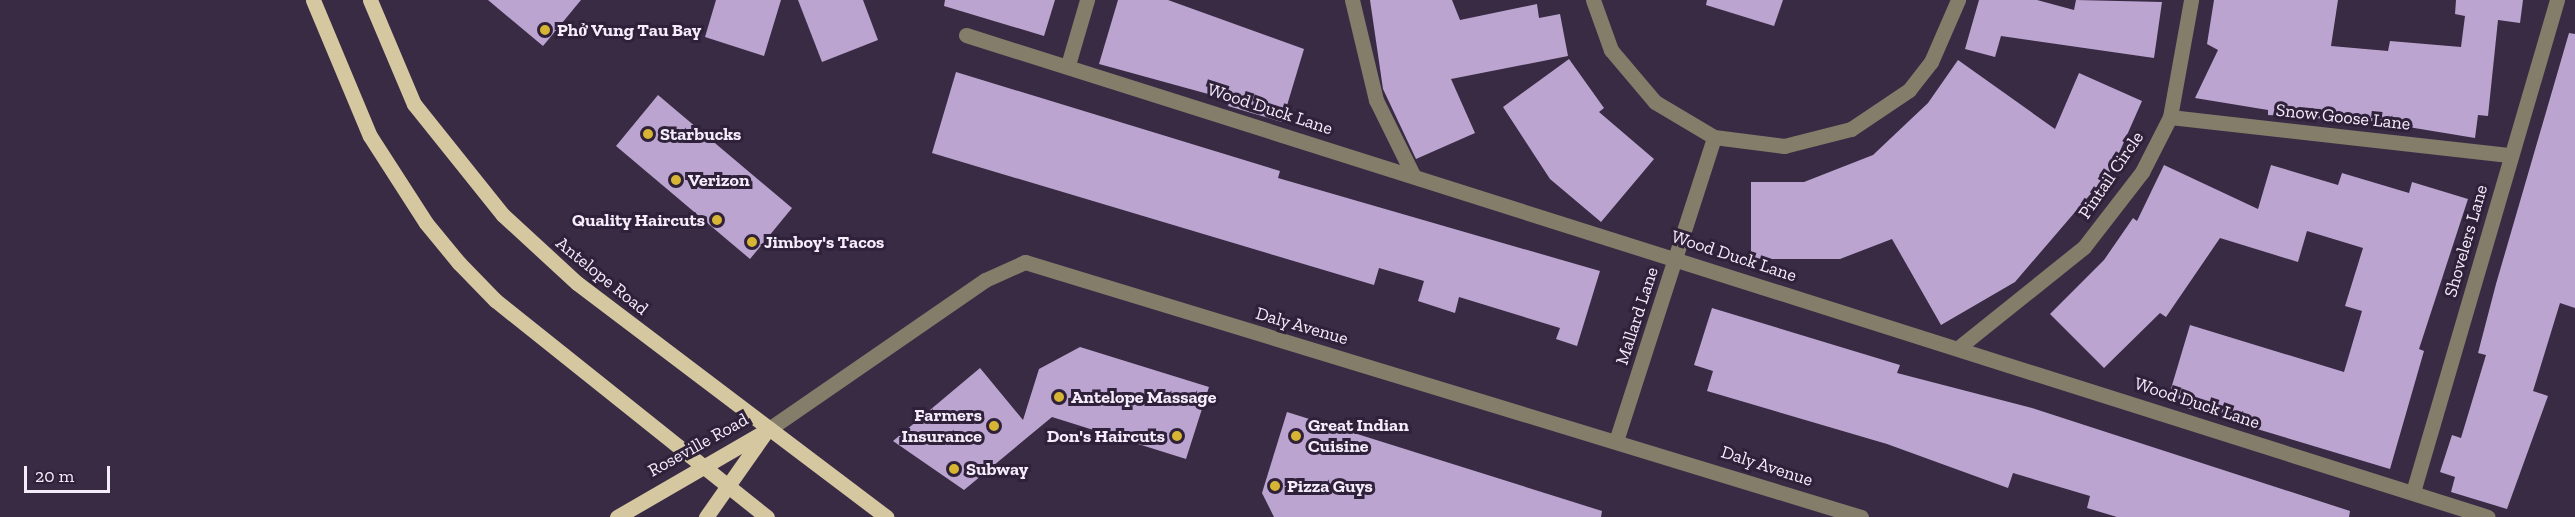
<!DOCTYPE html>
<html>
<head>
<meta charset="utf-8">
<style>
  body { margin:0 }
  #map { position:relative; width:2575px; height:517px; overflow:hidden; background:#392b44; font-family:"Zilla Slab",serif }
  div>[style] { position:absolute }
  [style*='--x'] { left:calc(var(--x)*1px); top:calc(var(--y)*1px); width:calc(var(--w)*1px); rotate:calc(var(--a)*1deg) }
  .building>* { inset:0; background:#bba4cf }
  .minor>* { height:15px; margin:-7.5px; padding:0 7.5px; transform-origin:7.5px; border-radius:7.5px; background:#837d6a }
  .major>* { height:15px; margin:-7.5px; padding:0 7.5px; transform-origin:7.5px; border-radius:7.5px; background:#d5c8a0 }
  .dots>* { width:16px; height:16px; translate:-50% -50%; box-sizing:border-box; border:3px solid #2f2139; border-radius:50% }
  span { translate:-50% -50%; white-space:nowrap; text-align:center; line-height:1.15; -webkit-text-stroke:6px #2f2139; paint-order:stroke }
  .poi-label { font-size:18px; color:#f5ecfc; font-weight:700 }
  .left { translate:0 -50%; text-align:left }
  .right { translate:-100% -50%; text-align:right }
  .street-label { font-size:18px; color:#f5ecfc }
  .scale { position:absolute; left:24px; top:466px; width:86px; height:27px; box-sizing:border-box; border:3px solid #f5ecfc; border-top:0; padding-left:8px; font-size:18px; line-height:21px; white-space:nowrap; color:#f5ecfc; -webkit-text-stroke:4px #2f2139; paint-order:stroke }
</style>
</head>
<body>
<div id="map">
  <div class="building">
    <div style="clip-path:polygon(488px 0,581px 0,543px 46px)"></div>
    <div style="clip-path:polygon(716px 0,781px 0,764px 56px,705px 37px)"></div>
    <div style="clip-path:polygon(798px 0,863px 0,878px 40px,822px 62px)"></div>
    <div style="clip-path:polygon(945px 0,1055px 0,1044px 36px,944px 6px)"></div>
    <div style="clip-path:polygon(1118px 0,1168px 0,1304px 49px,1282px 122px,1228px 106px,1230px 100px,1099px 64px)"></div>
    <div style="clip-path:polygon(1370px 0,1452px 0,1460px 20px,1537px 4px,1539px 18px,1560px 14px,1568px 56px,1451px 79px,1475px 133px,1416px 159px,1383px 89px)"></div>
    <div style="clip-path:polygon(1707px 0,1783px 0,1774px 26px,1706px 5px)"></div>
    <div style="clip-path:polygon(1979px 0,2037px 0,2074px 10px,2076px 0,2162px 2px,2154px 58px,2001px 36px,1995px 57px,1965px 49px)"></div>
    <div style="clip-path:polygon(2214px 0,2338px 0,2331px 46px,2388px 51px,2390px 41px,2461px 47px,2465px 16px,2455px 14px,2456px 0,2523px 0,2520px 23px,2498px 20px,2488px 116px,2478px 115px,2475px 138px,2378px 122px,2268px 115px,2268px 110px,2195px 98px,2218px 50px,2207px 44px)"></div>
    <div style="clip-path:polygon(2569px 33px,2575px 34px,2575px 308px,2560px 303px,2533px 391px,2548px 396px,2507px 509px,2451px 492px,2455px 477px,2440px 472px,2452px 435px,2461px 438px,2486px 355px,2478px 353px,2496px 284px)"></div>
    <div style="clip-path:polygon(1569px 59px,1604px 108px,1599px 112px,1654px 159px,1601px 222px,1550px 179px,1503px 107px)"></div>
    <div style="clip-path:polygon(1958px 60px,2055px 129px,2079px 73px,2142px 101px,2112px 169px,2015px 282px,1941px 325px,1892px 239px,1840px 259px,1751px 259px,1751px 182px,1804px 182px,1873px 155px,1928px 103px)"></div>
    <div style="clip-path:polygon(956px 72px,1280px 171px,1278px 178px,1600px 271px,1577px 346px,1556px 339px,1560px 328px,1459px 297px,1455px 313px,1418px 301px,1424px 281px,1379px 268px,1374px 285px,932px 153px)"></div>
    <div style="clip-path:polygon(658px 95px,792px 208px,750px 259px,616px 146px)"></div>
    <div style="clip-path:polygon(2164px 165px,2258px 209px,2271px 165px,2338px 185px,2342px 173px,2409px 193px,2412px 182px,2468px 199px,2419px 349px,2424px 351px,2390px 469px,2167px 402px,2190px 325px,2344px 372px,2362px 311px,2345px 306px,2363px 248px,2307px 231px,2298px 262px,2220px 238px,2166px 317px,2160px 313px,2104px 368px,2050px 314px,2104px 260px,2133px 218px,2137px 221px)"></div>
    <div style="clip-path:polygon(1712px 308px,1900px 365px,1897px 373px,2032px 408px,2350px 511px,2349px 517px,2117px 517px,2087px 508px,2090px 496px,2013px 473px,2008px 488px,1887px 444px,1707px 391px,1713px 371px,1694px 365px)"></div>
    <div style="clip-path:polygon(1080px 347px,1209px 387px,1186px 459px,1052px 417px,964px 490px,893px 441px,980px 368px,1023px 420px,1039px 369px)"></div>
    <div style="clip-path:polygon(1287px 412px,1602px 511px,1601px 517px,1274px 517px,1262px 493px)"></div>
  </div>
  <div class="minor">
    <div style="--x:1352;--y:0;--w:103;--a:76.5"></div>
    <div style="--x:1376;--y:100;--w:84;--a:63.7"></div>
    <div style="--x:1593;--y:0;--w:53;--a:70.2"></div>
    <div style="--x:1611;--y:50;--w:68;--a:49.8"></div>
    <div style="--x:1655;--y:102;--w:69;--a:30.7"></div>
    <div style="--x:1714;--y:137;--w:71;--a:7.3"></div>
    <div style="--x:1784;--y:146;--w:69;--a:-14.2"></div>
    <div style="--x:1851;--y:129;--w:70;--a:-33.9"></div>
    <div style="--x:1909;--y:90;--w:36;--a:-52"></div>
    <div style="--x:1931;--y:62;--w:68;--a:-66.5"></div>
    <div style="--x:966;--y:35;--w:1596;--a:17.57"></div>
    <div style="--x:1068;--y:65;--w:68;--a:-73.7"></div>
    <div style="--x:2170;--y:117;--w:343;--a:6.4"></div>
    <div style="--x:1958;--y:348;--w:161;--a:-38.7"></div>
    <div style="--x:2084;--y:247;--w:95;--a:-52.3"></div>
    <div style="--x:2142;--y:172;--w:62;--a:-63"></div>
    <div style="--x:2170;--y:117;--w:119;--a:-79.8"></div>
    <div style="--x:769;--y:429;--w:262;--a:-34.6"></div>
    <div style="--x:985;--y:280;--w:44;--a:-24.2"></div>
    <div style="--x:1025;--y:262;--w:874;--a:16.96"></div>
    <div style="--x:1617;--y:438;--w:316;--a:-72.1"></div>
    <div style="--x:2413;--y:492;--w:513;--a:-73.69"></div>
  </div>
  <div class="major">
    <div style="--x:313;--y:0;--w:147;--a:67.3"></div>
    <div style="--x:370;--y:136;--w:103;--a:57.2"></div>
    <div style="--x:426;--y:223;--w:52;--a:50.5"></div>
    <div style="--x:459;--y:263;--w:52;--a:45.8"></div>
    <div style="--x:495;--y:300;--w:348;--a:38.6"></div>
    <div style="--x:370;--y:0;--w:113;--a:67.1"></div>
    <div style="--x:414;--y:104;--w:142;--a:51.3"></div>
    <div style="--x:503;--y:215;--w:100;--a:42.6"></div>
    <div style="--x:577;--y:283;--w:388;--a:37.1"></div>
    <div style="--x:617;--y:517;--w:176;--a:-30.1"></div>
    <div style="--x:706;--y:517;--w:103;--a:-54.9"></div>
  </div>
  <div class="dots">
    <div style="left:545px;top:30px;background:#d8b434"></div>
    <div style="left:648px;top:134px;background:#d8b434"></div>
    <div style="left:676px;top:180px;background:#d8b434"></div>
    <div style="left:717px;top:220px;background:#d8b434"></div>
    <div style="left:752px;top:242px;background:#d8b434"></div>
    <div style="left:1059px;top:397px;background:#d8b434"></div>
    <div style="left:994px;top:426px;background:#d8b434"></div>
    <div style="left:1177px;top:436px;background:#d8b434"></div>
    <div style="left:1296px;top:436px;background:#d8b434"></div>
    <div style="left:954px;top:469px;background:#d8b434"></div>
    <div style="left:1275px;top:486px;background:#d8b434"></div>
  </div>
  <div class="poi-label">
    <span class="left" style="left:557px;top:30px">Phở Vung Tau Bay</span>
    <span class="left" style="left:660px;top:134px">Starbucks</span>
    <span class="left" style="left:688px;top:180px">Verizon</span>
    <span class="right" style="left:705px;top:220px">Quality Haircuts</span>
    <span class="left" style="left:764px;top:242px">Jimboy's Tacos</span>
    <span class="left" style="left:1071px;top:397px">Antelope Massage</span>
    <span class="right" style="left:982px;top:426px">Farmers<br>Insurance</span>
    <span class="left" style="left:1308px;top:436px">Great Indian<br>Cuisine</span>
    <span class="right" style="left:1165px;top:436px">Don's Haircuts</span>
    <span class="left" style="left:966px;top:469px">Subway</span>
    <span class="left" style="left:1287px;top:486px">Pizza Guys</span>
  </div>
  <div class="street-label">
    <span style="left:1270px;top:109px;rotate:18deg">Wood Duck Lane</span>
    <span style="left:2343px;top:117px;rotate:6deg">Snow Goose Lane</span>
    <span style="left:2111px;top:175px;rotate:-56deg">Pintail Circle</span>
    <span style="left:2466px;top:241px;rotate:-74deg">Shovelers Lane</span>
    <span style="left:1734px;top:256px;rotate:18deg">Wood Duck Lane</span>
    <span style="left:602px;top:276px;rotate:39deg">Antelope Road</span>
    <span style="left:1637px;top:316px;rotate:-72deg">Mallard Lane</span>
    <span style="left:1302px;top:326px;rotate:16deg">Daly Avenue</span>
    <span style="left:2197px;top:403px;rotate:18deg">Wood Duck Lane</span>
    <span style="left:698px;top:445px;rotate:-29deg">Roseville Road</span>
    <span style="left:1767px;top:466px;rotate:18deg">Daly Avenue</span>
  </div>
  <div class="scale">20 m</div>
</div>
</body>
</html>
